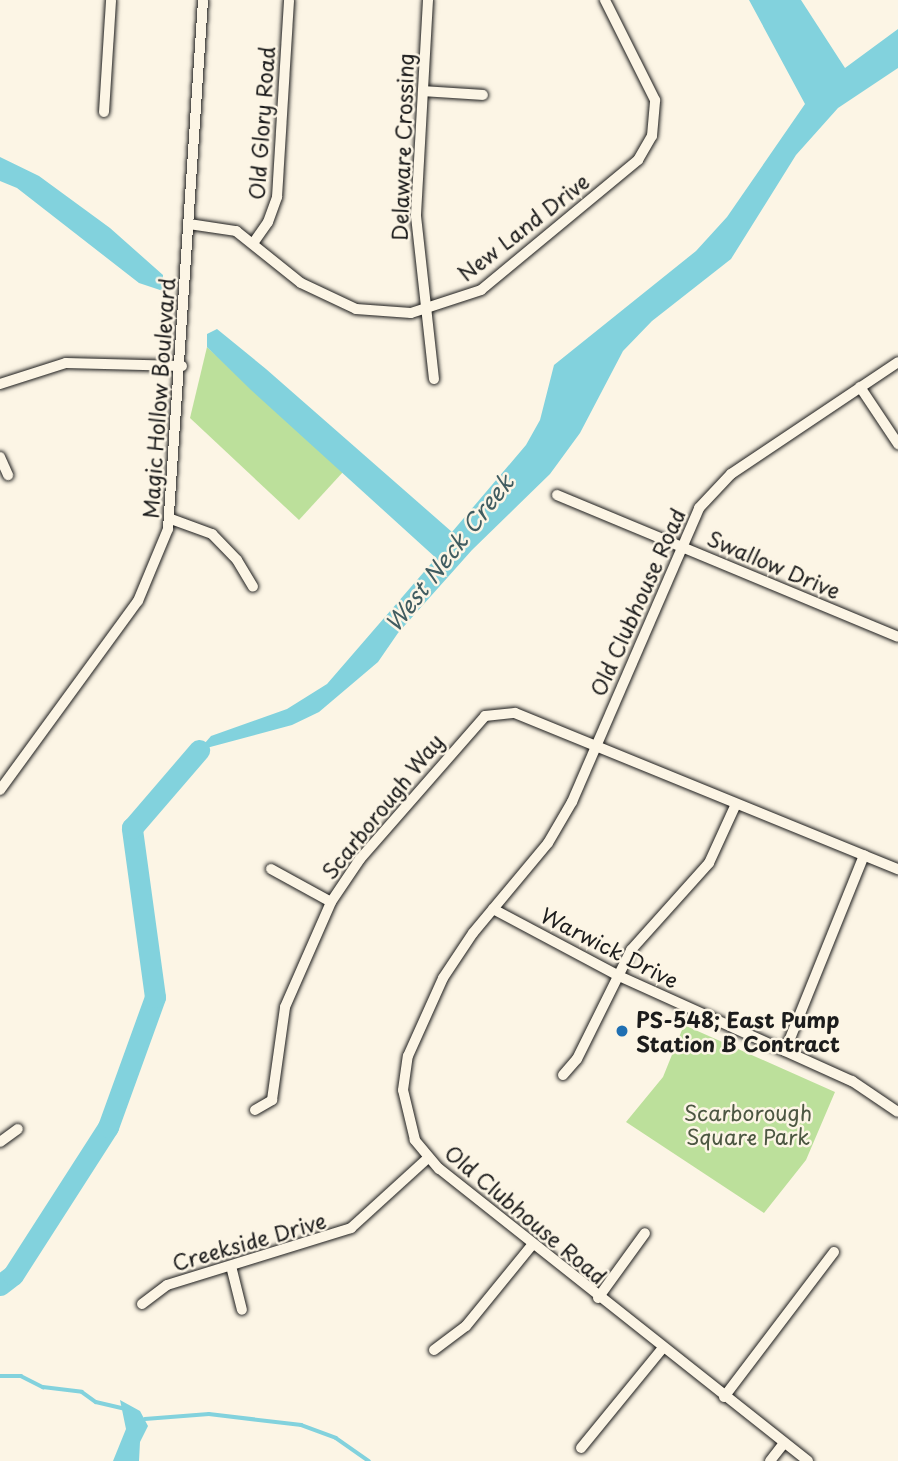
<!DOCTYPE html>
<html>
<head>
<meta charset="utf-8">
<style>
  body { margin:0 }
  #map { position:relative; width:898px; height:1461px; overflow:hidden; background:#fcf5e5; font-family:"Playpen Sans",sans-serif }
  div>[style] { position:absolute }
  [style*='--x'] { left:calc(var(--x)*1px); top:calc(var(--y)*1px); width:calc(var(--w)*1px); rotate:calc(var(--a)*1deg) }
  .green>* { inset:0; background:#bce09b }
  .water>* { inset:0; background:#82d2dd }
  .stream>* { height:3.5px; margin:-1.75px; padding:0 1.75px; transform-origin:1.75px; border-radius:1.75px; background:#82d2dd }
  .river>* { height:21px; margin:-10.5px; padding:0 10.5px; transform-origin:10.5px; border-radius:10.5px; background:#82d2dd }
  .roads { filter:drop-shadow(0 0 2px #1c1c1c) drop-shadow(0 0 2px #1c1c1c) }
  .minor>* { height:10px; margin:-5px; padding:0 5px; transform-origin:5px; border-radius:5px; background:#fcf5e5 }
  .dots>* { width:19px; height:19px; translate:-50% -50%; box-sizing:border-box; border:4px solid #fcf5e5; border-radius:50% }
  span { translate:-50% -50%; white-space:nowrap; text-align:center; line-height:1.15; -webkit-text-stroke:5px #fcf5e5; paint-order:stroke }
  .street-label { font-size:21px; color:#1c1c1c }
  .poi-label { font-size:21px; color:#1c1c1c; font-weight:700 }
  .left { translate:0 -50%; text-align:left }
  .park-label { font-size:21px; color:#4c5742 }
  .water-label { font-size:23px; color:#405c60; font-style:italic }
</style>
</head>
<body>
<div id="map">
  <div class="green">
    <div style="clip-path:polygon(207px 347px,343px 472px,299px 520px,190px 418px)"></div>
    <div style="clip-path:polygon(684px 1025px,835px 1092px,806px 1160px,764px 1213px,626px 1122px,663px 1077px)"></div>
  </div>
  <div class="water">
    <div style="clip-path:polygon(749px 0,801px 0,845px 68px,898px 29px,898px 68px,838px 108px,796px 155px,731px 259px,652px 321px,623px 351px,580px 433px,550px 474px,472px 550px,398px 633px,378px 662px,319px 712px,292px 725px,199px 750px,211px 736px,287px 709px,327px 684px,436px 558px,251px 390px,207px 347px,207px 334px,217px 329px,266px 369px,452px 532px,526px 445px,540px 420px,554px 365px,696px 251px,727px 217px,805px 104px)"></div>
    <div style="clip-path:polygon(0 157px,39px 176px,110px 228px,163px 275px,163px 291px,139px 283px,17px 188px,0 181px)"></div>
    <div style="clip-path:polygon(120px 1400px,140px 1411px,148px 1426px,140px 1442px,139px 1461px,113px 1461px,126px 1429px)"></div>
  </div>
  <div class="stream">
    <div style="--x:0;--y:1376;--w:21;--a:0"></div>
    <div style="--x:21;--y:1376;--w:25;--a:27"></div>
    <div style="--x:43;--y:1387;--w:39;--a:7"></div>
    <div style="--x:82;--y:1392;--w:17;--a:36"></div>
    <div style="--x:96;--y:1402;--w:27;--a:13"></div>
    <div style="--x:145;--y:1419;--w:64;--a:-4.5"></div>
    <div style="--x:209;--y:1414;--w:93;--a:6.8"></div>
    <div style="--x:301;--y:1425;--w:37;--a:20"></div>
    <div style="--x:336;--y:1438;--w:40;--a:34.9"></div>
  </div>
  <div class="river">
    <div style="--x:0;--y:1285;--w:16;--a:-38"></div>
    <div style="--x:13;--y:1275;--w:176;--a:-57.3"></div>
    <div style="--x:108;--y:1127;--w:138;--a:-70.1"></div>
    <div style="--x:155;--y:997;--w:171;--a:-97.8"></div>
    <div style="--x:132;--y:828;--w:103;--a:-49.3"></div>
  </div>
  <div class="roads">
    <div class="minor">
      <div style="--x:428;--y:0;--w:216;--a:93.2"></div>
      <div style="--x:416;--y:216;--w:164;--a:83.7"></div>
      <div style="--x:423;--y:91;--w:60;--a:3.8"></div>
      <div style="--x:104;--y:112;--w:112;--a:-86.4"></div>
      <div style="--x:189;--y:224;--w:48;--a:8.5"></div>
      <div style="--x:236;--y:231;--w:83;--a:38.7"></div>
      <div style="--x:301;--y:283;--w:61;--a:25.3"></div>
      <div style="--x:356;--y:309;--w:55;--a:4.2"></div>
      <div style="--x:411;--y:313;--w:74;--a:-18.2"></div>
      <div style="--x:481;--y:290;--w:204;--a:-39.6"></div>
      <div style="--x:638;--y:160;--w:28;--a:-60"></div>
      <div style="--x:652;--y:136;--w:36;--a:-85"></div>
      <div style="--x:655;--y:100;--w:112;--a:-116.6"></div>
      <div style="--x:254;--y:242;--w:24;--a:-55"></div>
      <div style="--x:268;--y:222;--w:27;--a:-70"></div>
      <div style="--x:277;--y:197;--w:197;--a:-86.5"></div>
      <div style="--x:0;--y:384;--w:69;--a:-17.7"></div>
      <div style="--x:66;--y:363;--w:116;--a:1.5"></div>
      <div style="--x:860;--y:387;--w:69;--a:56.3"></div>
      <div style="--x:0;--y:457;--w:20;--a:66"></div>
      <div style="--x:557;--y:495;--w:369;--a:22.6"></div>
      <div style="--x:171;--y:519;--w:44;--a:20.1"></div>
      <div style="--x:212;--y:534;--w:36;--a:46"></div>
      <div style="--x:237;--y:560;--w:31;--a:59"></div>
      <div style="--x:0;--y:790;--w:234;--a:-53.9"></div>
      <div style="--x:138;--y:601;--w:78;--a:-67.4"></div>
      <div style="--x:168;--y:529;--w:530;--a:-86.21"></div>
      <div style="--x:271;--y:869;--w:68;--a:28.8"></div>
      <div style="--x:493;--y:909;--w:143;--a:28"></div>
      <div style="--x:619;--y:976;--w:256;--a:24.3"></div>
      <div style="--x:852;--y:1081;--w:55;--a:34"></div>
      <div style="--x:785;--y:1051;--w:211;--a:-68"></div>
      <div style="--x:563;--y:1075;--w:21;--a:-49"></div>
      <div style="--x:577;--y:1059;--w:122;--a:-63.6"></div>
      <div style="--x:631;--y:950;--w:117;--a:-48.1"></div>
      <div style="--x:709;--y:863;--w:65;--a:-65.4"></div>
      <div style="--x:255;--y:1110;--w:20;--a:-30"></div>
      <div style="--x:272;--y:1100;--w:94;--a:-82"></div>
      <div style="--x:285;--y:1007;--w:115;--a:-66.3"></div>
      <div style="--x:331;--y:902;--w:52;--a:-56"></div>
      <div style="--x:360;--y:859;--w:190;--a:-48.8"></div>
      <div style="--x:485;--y:716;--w:30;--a:-6"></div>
      <div style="--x:515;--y:713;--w:414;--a:22.2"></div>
      <div style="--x:0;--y:1142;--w:22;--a:-36"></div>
      <div style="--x:231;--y:1266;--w:45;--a:76"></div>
      <div style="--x:598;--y:1298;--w:80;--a:-54.1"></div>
      <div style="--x:142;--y:1304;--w:31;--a:-37"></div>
      <div style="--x:167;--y:1285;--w:193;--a:-17.2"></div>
      <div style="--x:351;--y:1228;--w:104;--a:-42.3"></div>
      <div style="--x:434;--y:1350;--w:40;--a:-37"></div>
      <div style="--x:466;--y:1326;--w:104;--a:-50.8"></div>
      <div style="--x:724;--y:1397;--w:182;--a:-52.8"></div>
      <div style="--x:581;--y:1448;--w:128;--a:-50.7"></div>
      <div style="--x:770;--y:1461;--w:23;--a:-52"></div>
      <div style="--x:808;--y:1461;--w:471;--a:-141.6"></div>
      <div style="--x:439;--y:1169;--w:38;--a:-130"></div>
      <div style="--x:415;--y:1140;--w:51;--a:-103.5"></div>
      <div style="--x:403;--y:1090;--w:34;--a:-82"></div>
      <div style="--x:408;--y:1056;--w:85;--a:-65.8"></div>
      <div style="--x:443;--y:978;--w:54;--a:-56.3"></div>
      <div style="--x:473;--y:933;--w:117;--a:-50.2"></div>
      <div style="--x:548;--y:843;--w:48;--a:-59.7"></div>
      <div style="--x:572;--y:802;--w:320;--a:-66.6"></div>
      <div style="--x:699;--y:508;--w:47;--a:-46.7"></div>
      <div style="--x:731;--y:474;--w:201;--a:-33.8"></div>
    </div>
  </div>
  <div class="dots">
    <div style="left:622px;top:1031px;background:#1f6fb2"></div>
  </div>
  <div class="street-label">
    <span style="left:261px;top:123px;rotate:-86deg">Old Glory Road</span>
    <span style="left:402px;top:147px;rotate:-88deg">Delaware Crossing</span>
    <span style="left:523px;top:227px;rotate:-38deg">New Land Drive</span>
    <span style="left:158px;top:398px;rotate:-86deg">Magic Hollow Boulevard</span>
    <span style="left:774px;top:564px;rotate:23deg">Swallow Drive</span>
    <span style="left:637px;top:602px;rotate:-66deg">Old Clubhouse Road</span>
    <span style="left:382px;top:806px;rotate:-51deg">Scarborough Way</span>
    <span style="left:610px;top:947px;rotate:27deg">Warwick Drive</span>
    <span style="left:526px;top:1214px;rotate:40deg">Old Clubhouse Road</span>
    <span style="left:249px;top:1241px;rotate:-16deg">Creekside Drive</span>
  </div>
  <div class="poi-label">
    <span class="left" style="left:636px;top:1031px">PS-548; East Pump<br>Station B Contract</span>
  </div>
  <div class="park-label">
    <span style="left:748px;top:1124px">Scarborough<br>Square Park</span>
  </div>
  <div class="water-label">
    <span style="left:449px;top:553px;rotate:-52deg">West Neck Creek</span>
  </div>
</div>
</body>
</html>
